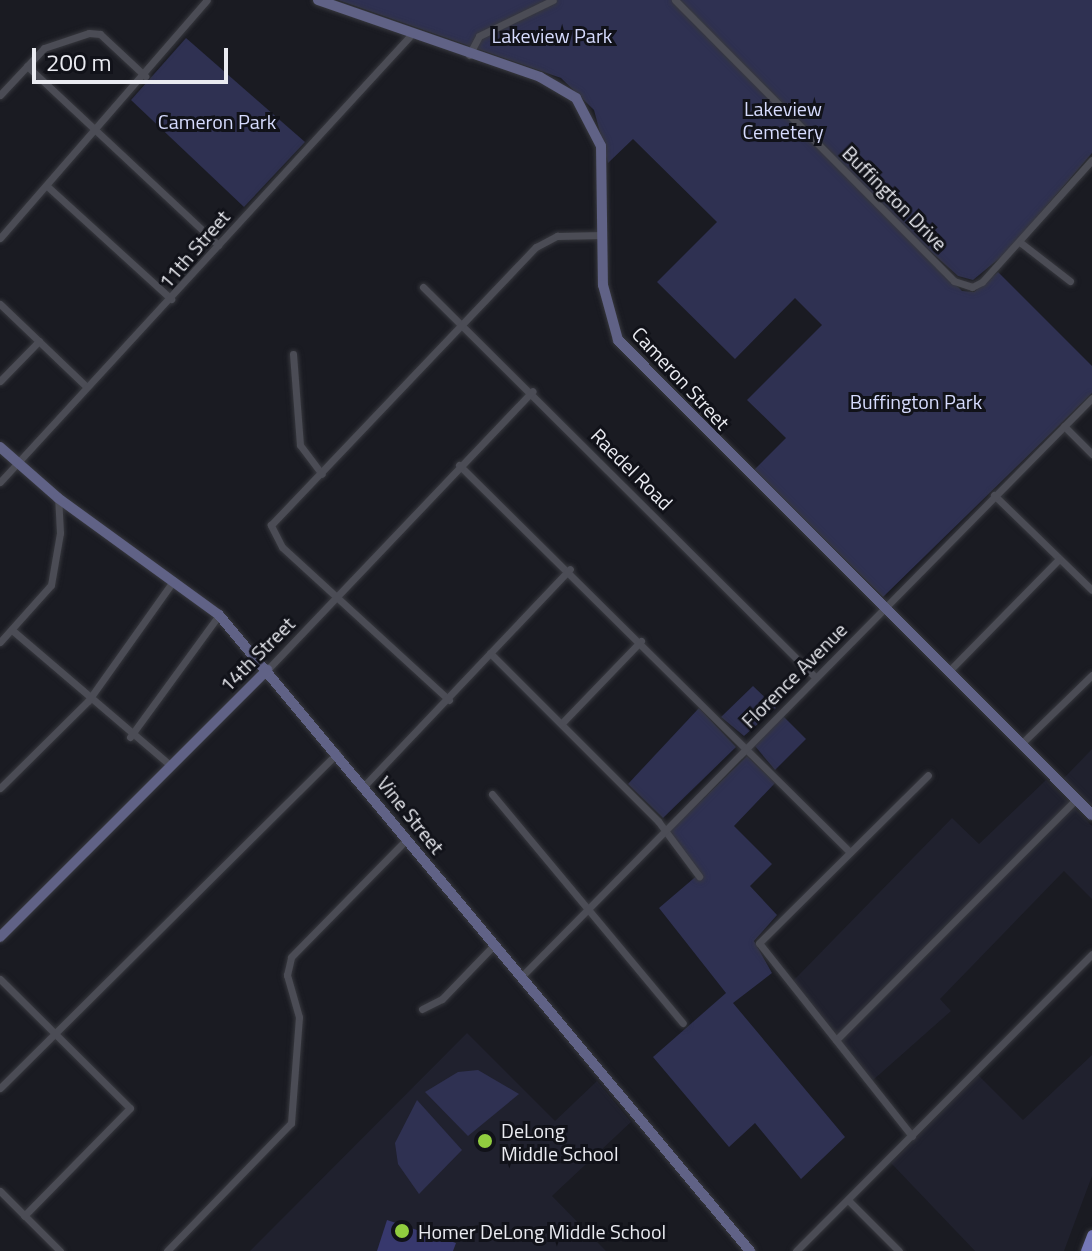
<!DOCTYPE html>
<html>
<head>
<meta charset="utf-8">
<style>
  body { margin:0 }
  #map { position:relative; width:1092px; height:1251px; overflow:hidden; background:#1a1b22; font-family:"Titillium Web",sans-serif }
  div>[style] { position:absolute }
  [style*='--x'] { left:calc(var(--x)*1px); top:calc(var(--y)*1px); width:calc(var(--w)*1px); rotate:calc(var(--a)*1deg) }
  .built>* { inset:0; background:#20212e }
  .green>* { inset:0; background:#2f3152 }
  .building>* { inset:0; background:#37386d }
  .roads { filter:drop-shadow(0 0 2px #37383e) drop-shadow(0 0 2px #37383e) }
  .street>* { height:7px; margin:-3.5px; padding:0 3.5px; transform-origin:3.5px; border-radius:3.5px; background:#4b4c55 }
  .secondary>* { height:10px; margin:-5px; padding:0 5px; transform-origin:5px; border-radius:5px; background:#606286 }
  .primary>* { height:11px; margin:-5.5px; padding:0 5.5px; transform-origin:5.5px; border-radius:5.5px; background:#7578b8 }
  .dots>* { width:22px; height:22px; translate:-50% -50%; box-sizing:border-box; border:4px solid #111219; border-radius:50% }
  span { translate:-50% -50%; white-space:nowrap; text-align:center; line-height:1.15; -webkit-text-stroke:6px #111219; paint-order:stroke }
  .park-label { font-size:20px; color:#d6dbfd }
  .street-label { font-size:20px; color:#eaebf1 }
  .poi-label { font-size:20px; color:#eaebf1 }
  .left { translate:0 -50%; text-align:left }
  .scale { position:absolute; left:32px; top:48px; width:196px; height:36px; box-sizing:border-box; border:4px solid #eaebf1; border-top:0; padding-left:10px; font-size:24px; line-height:28px; white-space:nowrap; color:#eaebf1; -webkit-text-stroke:6px #111219; paint-order:stroke }
</style>
</head>
<body>
<div id="map">
  <div class="built">
    <div style="clip-path:polygon(1092px 749px,1092px 806px,1064px 778px)"></div>
    <div style="clip-path:polygon(1046px 780px,1092px 826px,1092px 899px,1064px 871px,940px 999px,951px 1011px,872px 1081px,793px 981px,952px 818px,979px 844px)"></div>
    <div style="clip-path:polygon(467px 1033px,555px 1121px,597px 1081px,631px 1122px,552px 1196px,606px 1251px,250px 1251px)"></div>
    <div style="clip-path:polygon(1092px 1055px,1092px 1176px,1064px 1251px,975px 1251px,891px 1163px,978px 1075px,1023px 1120px)"></div>
  </div>
  <div class="green">
    <div style="clip-path:polygon(338px 0,1092px 0,1092px 153px,1007px 252px,973px 280px,958px 276px,872px 199px,962px 291px,974px 292px,998px 272px,1092px 366px,1092px 393px,883px 597px,754px 470px,786px 438px,747px 400px,822px 325px,795px 298px,735px 359px,657px 282px,717px 222px,633px 139px,608px 163px,594px 110px,561px 78px)"></div>
    <div style="clip-path:polygon(186px 38px,305px 142px,244px 207px,131px 100px)"></div>
    <div style="clip-path:polygon(753px 686px,776px 708px,744px 736px,721px 717px)"></div>
    <div style="clip-path:polygon(699px 708px,736px 747px,663px 818px,628px 784px)"></div>
    <div style="clip-path:polygon(783px 716px,806px 739px,775px 770px,755px 746px)"></div>
    <div style="clip-path:polygon(747px 756px,775px 783px,734px 826px,772px 864px,750px 886px,777px 915px,754px 941px,772px 973px,733px 1003px,845px 1137px,801px 1179px,755px 1123px,729px 1147px,653px 1057px,726px 993px,659px 908px,700px 873px,669px 832px)"></div>
    <div style="clip-path:polygon(478px 1070px,519px 1094px,468px 1136px,425px 1092px,458px 1072px)"></div>
    <div style="clip-path:polygon(417px 1100px,462px 1150px,419px 1194px,398px 1164px,395px 1143px)"></div>
  </div>
  <div class="building">
    <div style="clip-path:polygon(387px 1220px,456px 1243px,453px 1251px,377px 1251px)"></div>
  </div>
  <div class="roads">
    <div class="street">
      <div style="--x:675;--y:0;--w:396;--a:45.2"></div>
      <div style="--x:954;--y:281;--w:19;--a:18"></div>
      <div style="--x:972;--y:287;--w:11;--a:-27"></div>
      <div style="--x:982;--y:282;--w:164;--a:-48"></div>
      <div style="--x:469;--y:55;--w:21;--a:-62"></div>
      <div style="--x:479;--y:36;--w:82;--a:-25.9"></div>
      <div style="--x:27;--y:66;--w:262;--a:43.1"></div>
      <div style="--x:0;--y:95;--w:64;--a:-46.9"></div>
      <div style="--x:44;--y:48;--w:47;--a:-18.4"></div>
      <div style="--x:89;--y:33;--w:11;--a:5"></div>
      <div style="--x:100;--y:34;--w:62;--a:43"></div>
      <div style="--x:47;--y:186;--w:168;--a:42.3"></div>
      <div style="--x:0;--y:238;--w:315;--a:-49"></div>
      <div style="--x:1021;--y:243;--w:62;--a:37.8"></div>
      <div style="--x:423;--y:287;--w:553;--a:44.85"></div>
      <div style="--x:0;--y:304;--w:120;--a:43.7"></div>
      <div style="--x:293;--y:354;--w:91;--a:85.6"></div>
      <div style="--x:300;--y:445;--w:36;--a:53"></div>
      <div style="--x:0;--y:381;--w:56;--a:-45.7"></div>
      <div style="--x:1064;--y:426;--w:40;--a:45"></div>
      <div style="--x:459;--y:465;--w:550;--a:44.71"></div>
      <div style="--x:0;--y:482;--w:606;--a:-47.41"></div>
      <div style="--x:994;--y:495;--w:136;--a:44.1"></div>
      <div style="--x:12;--y:630;--w:208;--a:40.5"></div>
      <div style="--x:0;--y:642;--w:76;--a:-48.2"></div>
      <div style="--x:51;--y:585;--w:53;--a:-80.2"></div>
      <div style="--x:60;--y:533;--w:35;--a:-93"></div>
      <div style="--x:490;--y:653;--w:238;--a:45"></div>
      <div style="--x:658;--y:821;--w:69;--a:53.3"></div>
      <div style="--x:267;--y:670;--w:385;--a:-46.4"></div>
      <div style="--x:948;--y:672;--w:158;--a:-45.5"></div>
      <div style="--x:449;--y:700;--w:226;--a:-137.5"></div>
      <div style="--x:282;--y:547;--w:25;--a:-117"></div>
      <div style="--x:271;--y:525;--w:384;--a:-46.4"></div>
      <div style="--x:536;--y:247;--w:24;--a:-28"></div>
      <div style="--x:557;--y:236;--w:46;--a:-1.2"></div>
      <div style="--x:562;--y:723;--w:114;--a:-46.1"></div>
      <div style="--x:130;--y:737;--w:151;--a:-53.9"></div>
      <div style="--x:1021;--y:744;--w:99;--a:-44.2"></div>
      <div style="--x:364;--y:786;--w:299;--a:-46.5"></div>
      <div style="--x:0;--y:788;--w:124;--a:-44.7"></div>
      <div style="--x:88;--y:701;--w:148;--a:-54.6"></div>
      <div style="--x:492;--y:794;--w:298;--a:50.2"></div>
      <div style="--x:521;--y:977;--w:813;--a:-45.4"></div>
      <div style="--x:0;--y:979;--w:183;--a:44.8"></div>
      <div style="--x:130;--y:1108;--w:151;--a:134.5"></div>
      <div style="--x:422;--y:1009;--w:22;--a:-27"></div>
      <div style="--x:442;--y:999;--w:75;--a:-46.1"></div>
      <div style="--x:836;--y:1040;--w:340;--a:-45.1"></div>
      <div style="--x:0;--y:1088;--w:475;--a:-44.8"></div>
      <div style="--x:912;--y:1136;--w:246;--a:-128.4"></div>
      <div style="--x:759;--y:943;--w:238;--a:-44.8"></div>
      <div style="--x:0;--y:1191;--w:85;--a:45"></div>
      <div style="--x:848;--y:1200;--w:72;--a:45"></div>
      <div style="--x:167;--y:1251;--w:178;--a:-45.9"></div>
      <div style="--x:291;--y:1123;--w:106;--a:-85.7"></div>
      <div style="--x:299;--y:1017;--w:44;--a:-105.9"></div>
      <div style="--x:287;--y:975;--w:18;--a:-77"></div>
      <div style="--x:291;--y:957;--w:165;--a:-45.5"></div>
      <div style="--x:796;--y:1251;--w:419;--a:-45.1"></div>
    </div>
    <div class="secondary">
      <div style="--x:318;--y:0;--w:235;--a:19.1"></div>
      <div style="--x:540;--y:77;--w:42;--a:30.3"></div>
      <div style="--x:576;--y:98;--w:54;--a:62.5"></div>
      <div style="--x:601;--y:146;--w:139;--a:89.2"></div>
      <div style="--x:603;--y:285;--w:57;--a:74.7"></div>
      <div style="--x:618;--y:340;--w:671;--a:45.06"></div>
      <div style="--x:0;--y:447;--w:77;--a:41.3"></div>
      <div style="--x:58;--y:498;--w:199;--a:36"></div>
      <div style="--x:219;--y:615;--w:829;--a:50.14"></div>
      <div style="--x:0;--y:937;--w:378;--a:-45"></div>
    </div>
    <div class="primary">
      <div style="--x:1086;--y:1251;--w:17;--a:-69"></div>
    </div>
  </div>
  <div class="dots">
    <div style="left:485px;top:1141px;background:#91cd3f"></div>
    <div style="left:402px;top:1231px;background:#91cd3f"></div>
  </div>
  <div class="park-label">
    <span style="left:552px;top:35px">Lakeview Park</span>
    <span style="left:783px;top:120px">Lakeview<br>Cemetery</span>
    <span style="left:217px;top:121px">Cameron Park</span>
    <span style="left:916px;top:401px">Buffington Park</span>
  </div>
  <div class="street-label">
    <span style="left:895px;top:198px;rotate:45deg">Buffington Drive</span>
    <span style="left:194px;top:249px;rotate:-49deg">11th Street</span>
    <span style="left:681px;top:378px;rotate:47deg">Cameron Street</span>
    <span style="left:632px;top:469px;rotate:45deg">Raedel Road</span>
    <span style="left:257px;top:654px;rotate:-45deg">14th Street</span>
    <span style="left:794px;top:675px;rotate:-45deg">Florence Avenue</span>
    <span style="left:411px;top:815px;rotate:51deg">Vine Street</span>
  </div>
  <div class="poi-label">
    <span class="left" style="left:501px;top:1142px">DeLong<br>Middle School</span>
    <span class="left" style="left:418px;top:1231px">Homer DeLong Middle School</span>
  </div>
  <div class="scale">200 m</div>
</div>
</body>
</html>
